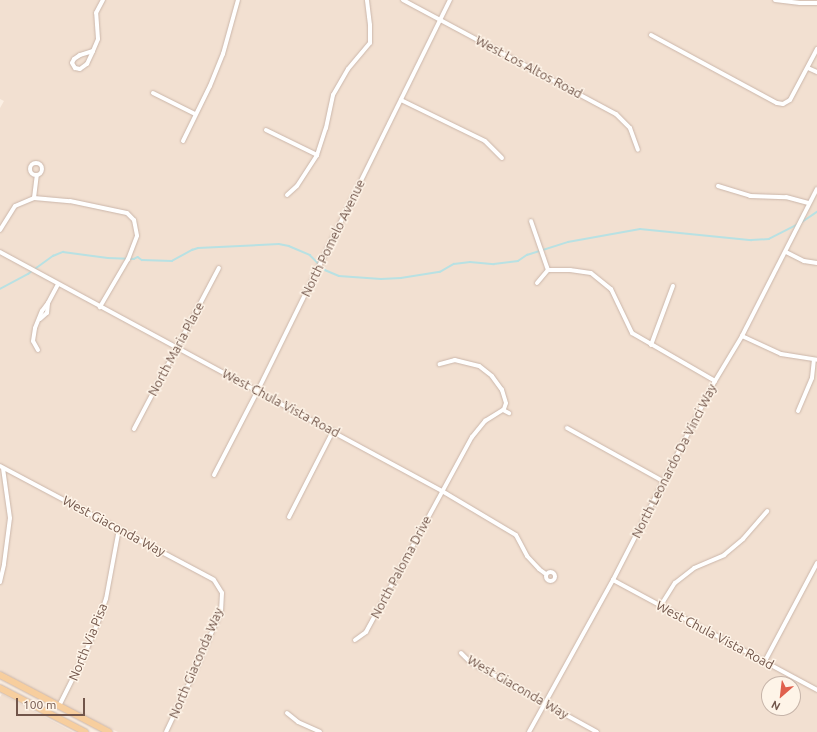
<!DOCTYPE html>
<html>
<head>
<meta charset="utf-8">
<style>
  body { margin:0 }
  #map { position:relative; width:817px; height:732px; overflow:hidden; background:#fbefe3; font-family:Ubuntu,sans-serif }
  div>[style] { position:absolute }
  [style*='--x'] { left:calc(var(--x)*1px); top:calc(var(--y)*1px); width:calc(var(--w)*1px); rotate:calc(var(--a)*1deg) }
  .residential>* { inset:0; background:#f2e0d1 }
  .stream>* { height:1.5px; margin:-0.75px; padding:0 0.75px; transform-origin:0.75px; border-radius:0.75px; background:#b8e1e3 }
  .roads { filter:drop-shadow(0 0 1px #cbb6aa) drop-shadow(0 0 1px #cbb6aa) }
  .minor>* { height:4px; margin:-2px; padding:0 2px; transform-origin:2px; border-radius:2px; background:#fff }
  .minor>.ring { margin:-2px; padding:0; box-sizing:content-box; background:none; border:4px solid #fff; border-radius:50% }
  .primary>* { height:6px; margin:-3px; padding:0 3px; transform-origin:3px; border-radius:3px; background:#f7ce9e }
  span { translate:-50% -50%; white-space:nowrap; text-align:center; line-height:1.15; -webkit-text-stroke:3px #fef4e8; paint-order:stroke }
  .street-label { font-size:13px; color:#71554a }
  .north { position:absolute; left:761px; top:676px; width:40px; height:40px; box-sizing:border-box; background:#fef4e8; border:1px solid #c6b4a9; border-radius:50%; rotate:208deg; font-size:11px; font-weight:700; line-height:16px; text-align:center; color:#71554a }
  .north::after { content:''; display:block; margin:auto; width:14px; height:18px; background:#e0604d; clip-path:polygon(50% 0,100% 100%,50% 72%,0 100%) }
  .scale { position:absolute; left:16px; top:698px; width:69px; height:18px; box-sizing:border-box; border:2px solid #71554a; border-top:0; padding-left:5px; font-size:12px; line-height:14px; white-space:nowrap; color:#71554a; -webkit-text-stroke:3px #fef4e8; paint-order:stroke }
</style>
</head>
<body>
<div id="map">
  <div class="residential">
    <div style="clip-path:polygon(evenodd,0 0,817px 0,817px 732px,118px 732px,84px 716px,0 671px,0 108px,4px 101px,0 99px,0 0,769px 684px,793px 684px,793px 708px,769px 708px,769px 684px)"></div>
    <div style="clip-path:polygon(2px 694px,73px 732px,0 732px,0 697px)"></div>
  </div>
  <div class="stream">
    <div style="--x:802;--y:222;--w:18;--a:-34"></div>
    <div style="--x:0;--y:289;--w:32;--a:-28"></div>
    <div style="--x:28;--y:274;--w:31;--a:-36"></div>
    <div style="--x:53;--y:256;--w:11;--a:-22"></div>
    <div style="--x:63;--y:252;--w:45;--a:7.6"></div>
    <div style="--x:108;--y:258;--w:26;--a:2"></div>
    <div style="--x:134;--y:259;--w:4;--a:-27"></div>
    <div style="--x:138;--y:257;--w:5;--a:37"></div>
    <div style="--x:142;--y:260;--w:30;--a:2"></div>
    <div style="--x:172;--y:261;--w:23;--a:-29"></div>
    <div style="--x:192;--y:250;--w:6;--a:-18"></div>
    <div style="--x:198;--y:248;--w:81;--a:-2.8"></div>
    <div style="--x:279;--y:244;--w:10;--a:11"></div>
    <div style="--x:289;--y:246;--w:23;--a:23"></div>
    <div style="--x:310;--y:255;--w:21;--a:45"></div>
    <div style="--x:325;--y:270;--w:15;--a:23"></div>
    <div style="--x:339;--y:276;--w:42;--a:4.1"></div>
    <div style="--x:381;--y:279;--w:20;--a:-3"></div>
    <div style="--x:401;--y:278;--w:39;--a:-9"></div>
    <div style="--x:440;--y:272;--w:16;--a:-30"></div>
    <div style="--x:454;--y:264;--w:16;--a:-7"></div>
    <div style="--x:470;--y:262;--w:24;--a:5"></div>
    <div style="--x:494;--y:264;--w:24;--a:-7"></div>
    <div style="--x:518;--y:261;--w:11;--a:-34"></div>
    <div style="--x:527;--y:255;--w:43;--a:-17.6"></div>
    <div style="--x:568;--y:242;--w:73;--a:-10.2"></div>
    <div style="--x:640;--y:229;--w:112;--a:5.7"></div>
    <div style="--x:751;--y:240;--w:18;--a:-3"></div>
    <div style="--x:769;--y:239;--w:31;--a:-27"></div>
  </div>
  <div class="roads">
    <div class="minor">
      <div style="--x:403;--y:0;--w:242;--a:28.2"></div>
      <div style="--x:616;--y:114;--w:20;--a:45"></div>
      <div style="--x:630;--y:128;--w:23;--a:70"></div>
      <div style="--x:775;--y:0;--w:25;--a:7"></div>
      <div style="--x:800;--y:3;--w:17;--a:0"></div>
      <div style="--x:651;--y:35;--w:143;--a:28.4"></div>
      <div style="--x:777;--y:103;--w:6;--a:9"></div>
      <div style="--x:93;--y:51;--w:14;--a:163"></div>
      <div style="--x:80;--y:55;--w:7;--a:146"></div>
      <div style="--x:74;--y:59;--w:4;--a:117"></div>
      <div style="--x:72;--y:63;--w:6;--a:59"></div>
      <div style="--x:75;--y:68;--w:5;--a:11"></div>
      <div style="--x:80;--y:69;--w:9;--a:-36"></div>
      <div style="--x:87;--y:64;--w:14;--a:-65"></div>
      <div style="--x:93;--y:51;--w:13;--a:-67"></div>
      <div style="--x:98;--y:39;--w:26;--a:-94"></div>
      <div style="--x:96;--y:13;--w:15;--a:-62"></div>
      <div style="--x:808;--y:68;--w:10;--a:24"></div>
      <div style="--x:153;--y:93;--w:47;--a:26.6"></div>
      <div style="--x:401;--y:100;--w:93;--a:26"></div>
      <div style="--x:485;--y:141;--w:24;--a:45"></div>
      <div style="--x:783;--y:104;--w:8;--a:-30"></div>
      <div style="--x:790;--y:100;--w:58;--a:-62.1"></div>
      <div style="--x:266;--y:130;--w:57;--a:26.1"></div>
      <div style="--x:183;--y:141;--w:61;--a:-63.9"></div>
      <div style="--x:210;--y:86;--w:35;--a:-68"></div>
      <div style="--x:223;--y:54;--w:56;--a:-74.5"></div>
      <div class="ring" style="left:30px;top:163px;width:8px;height:8px"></div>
      <div style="--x:718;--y:186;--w:34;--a:17"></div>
      <div style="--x:750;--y:196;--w:36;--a:2"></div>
      <div style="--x:786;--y:197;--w:24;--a:15"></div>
      <div style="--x:287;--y:195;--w:13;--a:-42"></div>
      <div style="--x:297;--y:186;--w:37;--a:-57"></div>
      <div style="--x:317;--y:155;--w:28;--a:-72"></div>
      <div style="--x:326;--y:128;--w:34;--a:-78"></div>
      <div style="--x:333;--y:95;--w:30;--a:-60"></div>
      <div style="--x:348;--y:69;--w:34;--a:-50"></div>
      <div style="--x:370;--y:43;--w:18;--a:-90"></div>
      <div style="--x:370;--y:25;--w:25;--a:-97"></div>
      <div style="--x:34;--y:198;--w:23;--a:-83"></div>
      <div style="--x:531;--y:221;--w:52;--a:70.9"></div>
      <div style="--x:0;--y:230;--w:28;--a:-58"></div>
      <div style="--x:15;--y:206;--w:21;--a:-23"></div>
      <div style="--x:34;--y:198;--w:36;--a:5"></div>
      <div style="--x:70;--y:201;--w:58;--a:11.9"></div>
      <div style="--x:127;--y:213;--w:10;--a:45"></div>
      <div style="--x:134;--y:220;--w:16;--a:79"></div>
      <div style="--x:137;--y:236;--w:25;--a:111"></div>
      <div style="--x:128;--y:259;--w:56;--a:120.3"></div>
      <div style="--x:0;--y:252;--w:502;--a:28.4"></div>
      <div style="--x:442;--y:491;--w:86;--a:30.7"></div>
      <div style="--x:516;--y:535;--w:24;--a:62"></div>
      <div style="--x:527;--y:556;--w:18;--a:47"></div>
      <div style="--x:539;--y:569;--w:9;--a:36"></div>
      <div style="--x:786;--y:252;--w:20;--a:27"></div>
      <div style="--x:804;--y:261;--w:13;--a:9"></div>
      <div style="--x:537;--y:283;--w:17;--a:-50"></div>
      <div style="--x:548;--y:270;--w:22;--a:0"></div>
      <div style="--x:570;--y:270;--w:21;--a:8"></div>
      <div style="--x:591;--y:273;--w:26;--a:39"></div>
      <div style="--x:611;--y:289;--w:49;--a:64.5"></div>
      <div style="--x:632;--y:333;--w:96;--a:30"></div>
      <div style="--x:40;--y:319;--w:9;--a:-41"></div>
      <div style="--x:47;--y:313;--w:10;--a:-84"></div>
      <div style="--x:742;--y:336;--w:43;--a:24.8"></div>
      <div style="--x:781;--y:354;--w:36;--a:9"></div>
      <div style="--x:651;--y:345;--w:63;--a:-69.6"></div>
      <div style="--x:38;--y:350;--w:10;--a:-119"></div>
      <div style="--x:33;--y:341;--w:13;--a:-81"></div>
      <div style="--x:35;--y:328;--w:18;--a:-68"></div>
      <div style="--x:42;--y:311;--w:10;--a:-53"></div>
      <div style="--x:48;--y:303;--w:21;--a:-62"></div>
      <div style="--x:503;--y:410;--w:7;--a:27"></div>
      <div style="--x:798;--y:411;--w:36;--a:-67"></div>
      <div style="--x:812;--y:378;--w:18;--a:-84"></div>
      <div style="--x:567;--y:428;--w:110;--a:28.9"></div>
      <div style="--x:134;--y:429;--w:182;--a:-62.2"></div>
      <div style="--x:0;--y:466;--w:242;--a:28"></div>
      <div style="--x:214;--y:580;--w:15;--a:58"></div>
      <div style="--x:222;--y:593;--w:18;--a:93"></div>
      <div style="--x:221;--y:611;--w:70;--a:113.6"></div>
      <div style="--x:193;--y:675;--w:63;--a:115.3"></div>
      <div style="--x:214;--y:475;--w:96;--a:-62.6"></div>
      <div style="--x:258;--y:390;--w:435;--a:-63.8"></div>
      <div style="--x:289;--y:517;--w:97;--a:-62.9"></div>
      <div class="ring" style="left:545.5px;top:571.5px;width:5px;height:5px"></div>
      <div style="--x:613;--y:580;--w:232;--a:28.3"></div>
      <div style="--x:0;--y:582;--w:18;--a:-77"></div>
      <div style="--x:4;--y:564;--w:46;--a:-82.6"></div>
      <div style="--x:10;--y:518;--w:50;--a:-98"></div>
      <div style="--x:661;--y:605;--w:26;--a:-58"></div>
      <div style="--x:675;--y:583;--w:24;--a:-38"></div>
      <div style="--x:694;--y:568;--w:33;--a:-23"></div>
      <div style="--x:724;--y:555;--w:25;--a:-40"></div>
      <div style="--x:743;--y:539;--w:37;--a:-49"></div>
      <div style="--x:355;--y:640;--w:14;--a:-36"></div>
      <div style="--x:366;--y:632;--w:222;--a:-61.5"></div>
      <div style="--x:472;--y:437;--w:21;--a:-51"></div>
      <div style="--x:485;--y:421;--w:22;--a:-32"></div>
      <div style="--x:504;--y:409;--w:6;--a:-72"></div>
      <div style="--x:506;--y:403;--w:14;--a:-107"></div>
      <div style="--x:502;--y:390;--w:17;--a:-126"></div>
      <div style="--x:492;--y:376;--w:16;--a:-142"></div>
      <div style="--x:479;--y:366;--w:25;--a:-166"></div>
      <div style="--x:455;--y:360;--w:16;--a:165"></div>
      <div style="--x:461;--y:653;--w:13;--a:45"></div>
      <div style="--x:470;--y:662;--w:145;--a:28.9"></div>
      <div style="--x:765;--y:661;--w:111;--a:-62"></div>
      <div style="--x:59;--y:706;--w:56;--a:-63.4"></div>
      <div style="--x:84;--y:656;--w:42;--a:-67.7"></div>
      <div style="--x:100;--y:617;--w:19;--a:-72"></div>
      <div style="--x:106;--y:599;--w:71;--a:-79.5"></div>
      <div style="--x:287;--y:713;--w:14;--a:39"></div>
      <div style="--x:298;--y:722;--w:24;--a:24"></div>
      <div style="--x:529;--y:732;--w:174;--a:-61.1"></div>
      <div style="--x:613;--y:580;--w:224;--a:-62.9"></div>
      <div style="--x:715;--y:381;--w:52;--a:-59"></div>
      <div style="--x:742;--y:336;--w:165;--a:-63"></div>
    </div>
    <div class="primary">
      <div style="--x:0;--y:675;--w:123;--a:27.6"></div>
      <div style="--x:0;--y:688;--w:96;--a:27.4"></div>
    </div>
  </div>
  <div class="street-label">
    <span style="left:529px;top:67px;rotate:28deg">West Los Altos Road</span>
    <span style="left:333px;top:238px;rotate:-64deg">North Pomelo Avenue</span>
    <span style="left:176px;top:349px;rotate:-62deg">North Maria Place</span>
    <span style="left:281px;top:403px;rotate:28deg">West Chula Vista Road</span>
    <span style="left:674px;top:461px;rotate:-63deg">North Leonardo Da Vinci Way</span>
    <span style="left:114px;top:526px;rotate:28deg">West Giaconda Way</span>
    <span style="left:401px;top:567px;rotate:-62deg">North Paloma Drive</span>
    <span style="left:715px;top:635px;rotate:28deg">West Chula Vista Road</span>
    <span style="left:88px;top:642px;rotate:-68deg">North Via Pisa</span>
    <span style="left:196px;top:663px;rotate:-67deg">North Giaconda Way</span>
    <span style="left:518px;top:687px;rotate:30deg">West Giaconda Way</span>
  </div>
  <div class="north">N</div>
  <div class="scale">100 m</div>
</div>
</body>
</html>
